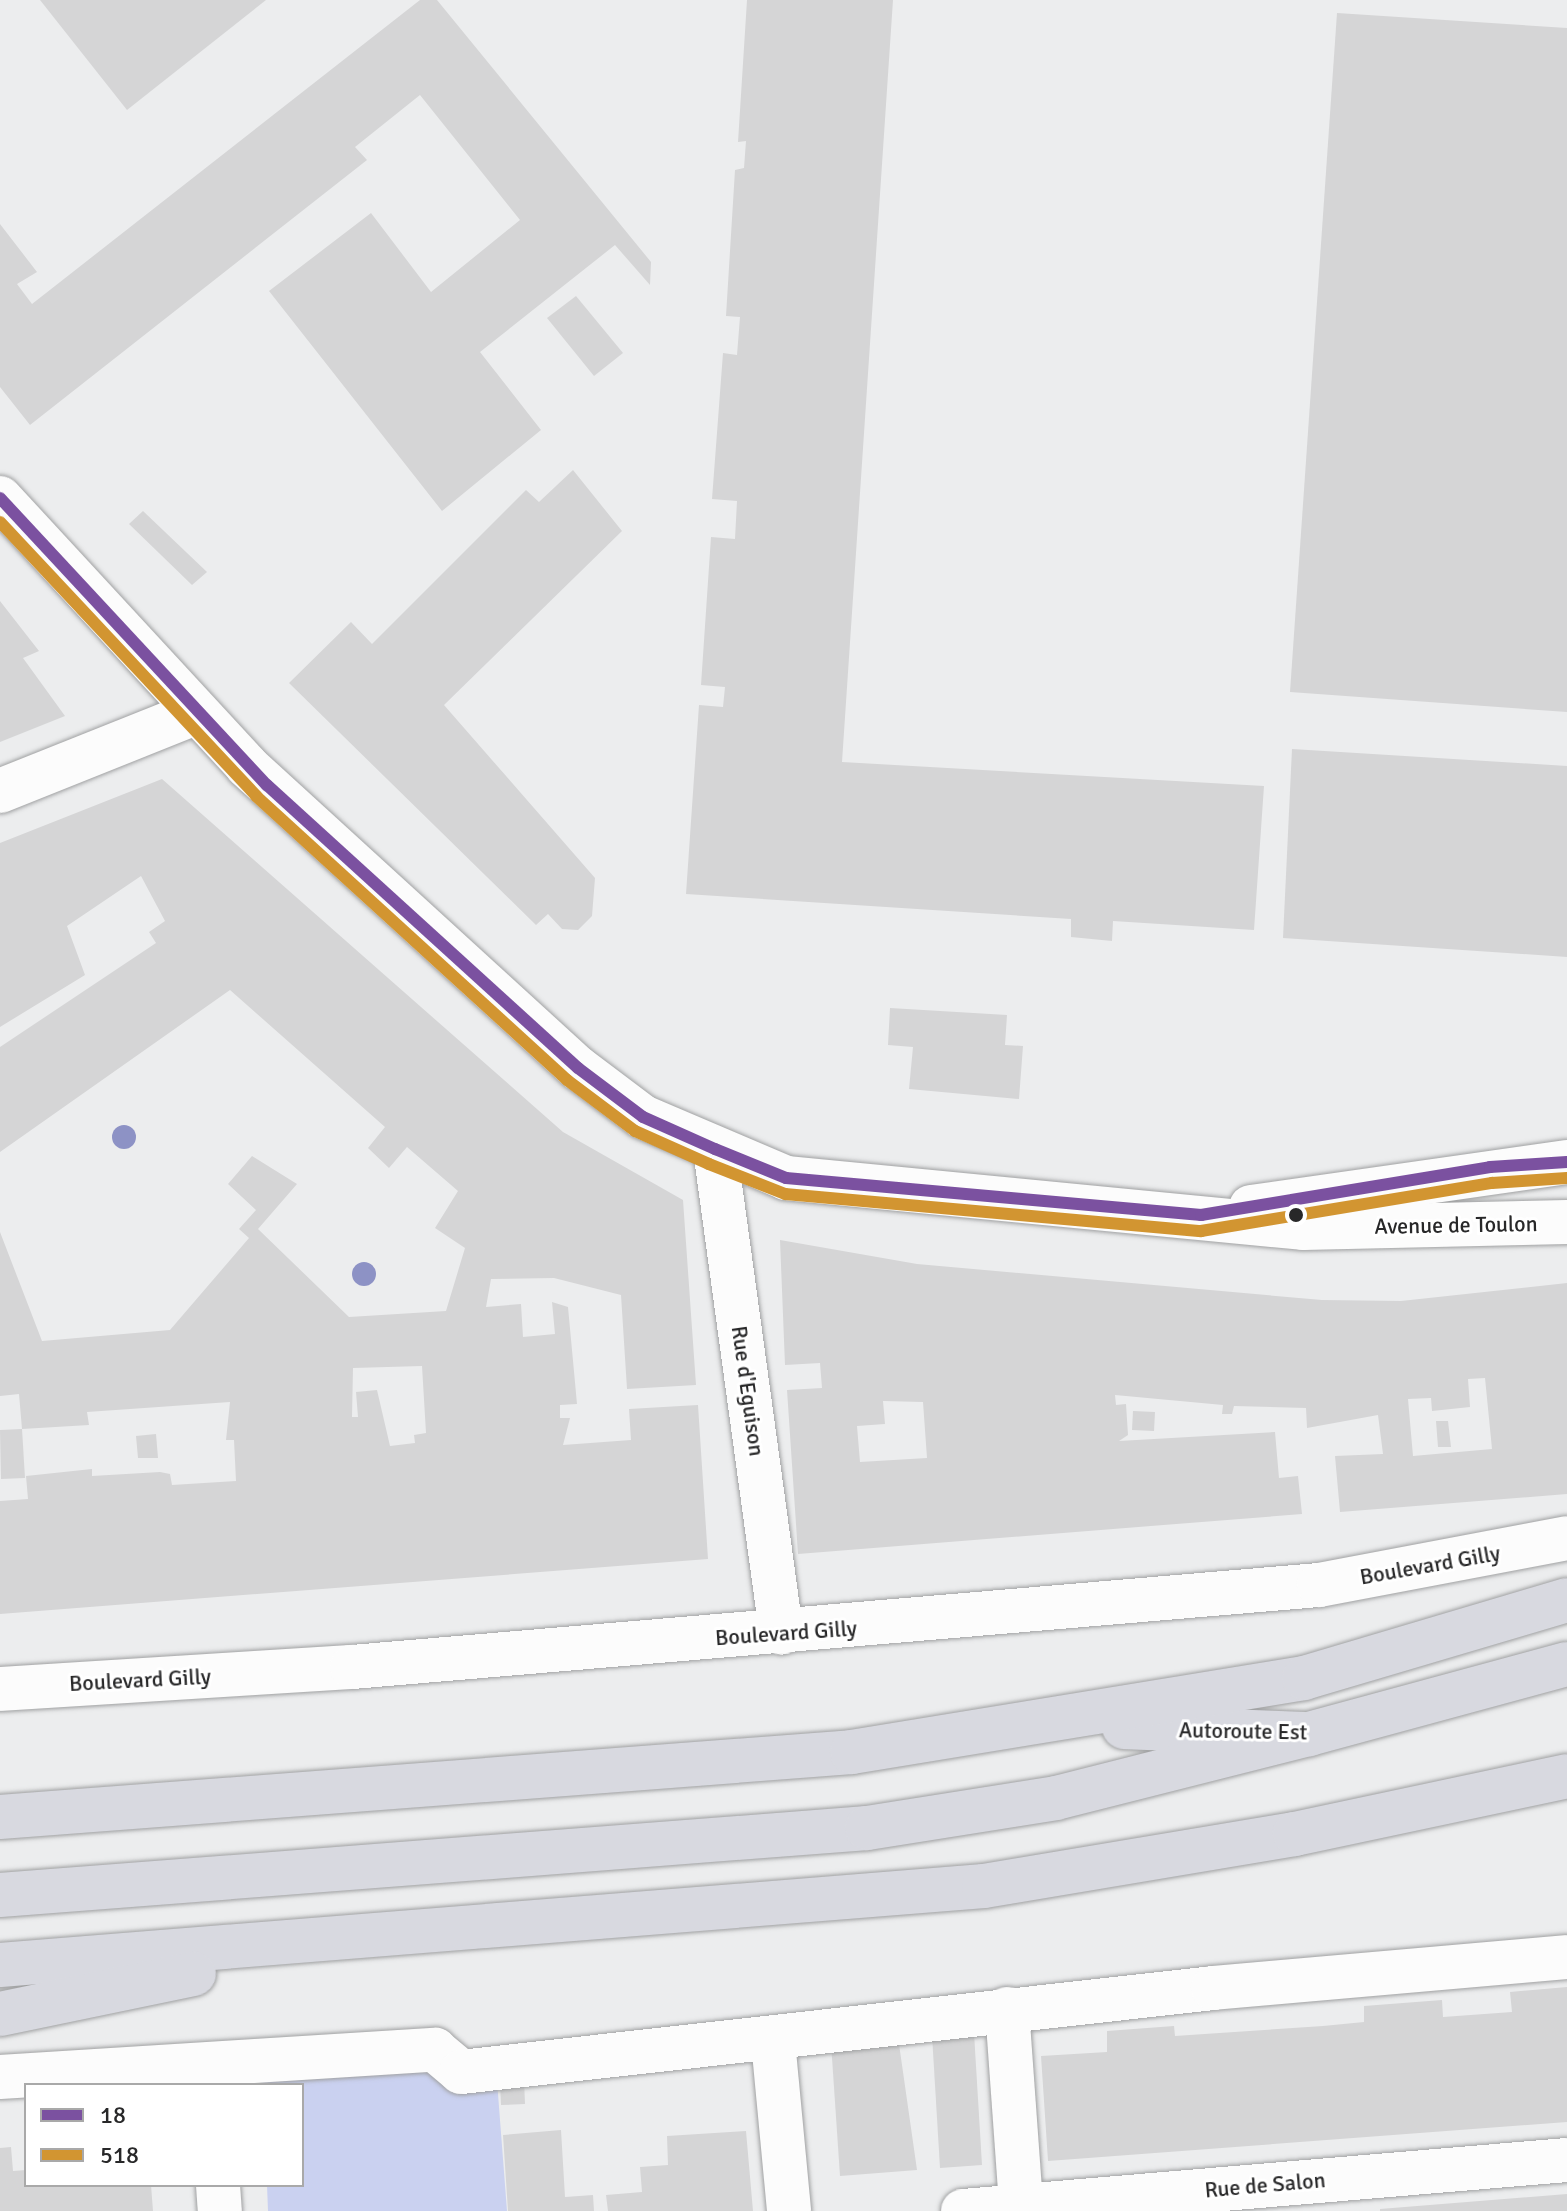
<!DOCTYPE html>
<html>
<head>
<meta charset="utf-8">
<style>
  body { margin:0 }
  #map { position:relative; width:1567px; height:2211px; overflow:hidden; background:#ecedee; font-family:Signika,sans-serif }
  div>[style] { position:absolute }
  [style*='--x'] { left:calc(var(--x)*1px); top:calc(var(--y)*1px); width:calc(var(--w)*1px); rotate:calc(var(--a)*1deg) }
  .green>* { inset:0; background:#cad1f0 }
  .building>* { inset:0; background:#d5d5d6 }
  .roads { filter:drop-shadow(0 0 2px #a0a1a2) drop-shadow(0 0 2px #a0a1a2) }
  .minor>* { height:44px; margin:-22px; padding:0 22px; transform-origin:22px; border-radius:22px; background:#fcfcfc }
  .highway>* { height:44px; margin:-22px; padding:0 22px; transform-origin:22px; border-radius:22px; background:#d8d9e0 }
  .bus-1>* { height:12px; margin:-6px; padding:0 6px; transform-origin:6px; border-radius:6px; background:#7b51a0 }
  .bus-2>* { height:12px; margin:-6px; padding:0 6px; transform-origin:6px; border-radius:6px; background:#d29531 }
  .trees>* { width:24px; height:24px; margin:-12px; border-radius:50%; background:#8d92c5 }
  .dots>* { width:22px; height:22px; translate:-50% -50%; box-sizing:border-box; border:4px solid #fff; border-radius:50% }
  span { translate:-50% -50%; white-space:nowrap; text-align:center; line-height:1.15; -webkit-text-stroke:6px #fff; paint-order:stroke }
  .street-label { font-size:22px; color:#282829 }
  .legend { position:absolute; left:24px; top:2083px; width:280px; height:104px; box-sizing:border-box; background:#fff; border:2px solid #a9a9a9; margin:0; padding:10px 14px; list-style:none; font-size:24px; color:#282829 }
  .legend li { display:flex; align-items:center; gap:16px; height:40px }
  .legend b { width:40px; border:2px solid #a9a9a9 }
</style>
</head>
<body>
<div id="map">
  <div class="green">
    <div style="clip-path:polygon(259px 2060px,496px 2068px,507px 2211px,268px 2211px,267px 2185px,302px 2185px,302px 2085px,261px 2085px)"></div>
  </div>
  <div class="building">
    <div style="clip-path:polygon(40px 0,266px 0,127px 110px)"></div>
    <div style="clip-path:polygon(420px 0,437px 0,651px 262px,650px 285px,615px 245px,480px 352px,541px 430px,442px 511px,269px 291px,371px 213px,431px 292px,520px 220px,420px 95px,355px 147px,367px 160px,30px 425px,0 387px,0 224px,37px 272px,17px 284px,32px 304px)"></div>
    <div style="clip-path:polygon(747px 0,893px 0,842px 762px,1264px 786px,1254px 930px,1113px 921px,1112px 941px,1071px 937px,1071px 919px,686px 894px,699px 705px,723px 707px,725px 687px,701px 685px,711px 537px,735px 539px,737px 501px,712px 499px,723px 353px,737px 355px,740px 317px,726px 316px,735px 170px,744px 168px,746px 141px,738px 142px)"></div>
    <div style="clip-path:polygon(1337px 13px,1567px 28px,1567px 712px,1290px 692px)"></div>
    <div style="clip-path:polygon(576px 296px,623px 353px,594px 376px,547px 318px)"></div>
    <div style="clip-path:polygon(573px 470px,622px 531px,444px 705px,595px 878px,592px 916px,578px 930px,562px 929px,548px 914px,536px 925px,289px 683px,351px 622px,372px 644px,526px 490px,539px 502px)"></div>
    <div style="clip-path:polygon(143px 511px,207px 572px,192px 585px,129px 524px)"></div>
    <div style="clip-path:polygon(0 601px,39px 651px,23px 658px,65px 716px,0 742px)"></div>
    <div style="clip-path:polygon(1292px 749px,1567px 766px,1567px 957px,1283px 938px)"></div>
    <div style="clip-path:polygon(evenodd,162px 779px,563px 1132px,683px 1200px,696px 1385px,627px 1389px,621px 1295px,554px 1278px,491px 1279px,486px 1307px,521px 1304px,523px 1337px,555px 1334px,552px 1302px,568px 1307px,577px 1404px,560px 1405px,560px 1418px,570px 1418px,563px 1445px,631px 1440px,629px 1409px,698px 1405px,708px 1559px,0 1614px,0 1501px,28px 1499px,26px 1476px,92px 1469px,92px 1476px,160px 1472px,170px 1474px,172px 1485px,236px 1481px,234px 1440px,226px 1440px,230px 1402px,87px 1412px,89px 1425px,22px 1429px,19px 1394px,0 1396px,0 1232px,42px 1341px,170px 1330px,249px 1238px,239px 1229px,256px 1210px,228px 1184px,252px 1156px,297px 1184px,258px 1229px,349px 1317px,446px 1311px,465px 1248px,435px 1228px,458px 1191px,407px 1147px,389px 1168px,368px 1148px,385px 1127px,230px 990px,0 1152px,0 1047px,156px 943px,149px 932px,165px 921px,141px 876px,67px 926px,85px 975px,0 1027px,0 843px,162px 779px,422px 1366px,426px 1433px,414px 1435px,415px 1443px,390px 1446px,377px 1390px,356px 1392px,358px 1417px,352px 1417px,353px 1368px,422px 1366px)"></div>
    <div style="clip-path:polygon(890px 1008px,1007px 1015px,1005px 1045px,1023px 1046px,1019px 1099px,909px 1089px,913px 1047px,888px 1045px)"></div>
    <div style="clip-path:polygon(evenodd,780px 1240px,917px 1264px,1322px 1300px,1401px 1301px,1567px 1283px,1567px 1494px,1340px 1512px,1335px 1456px,1383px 1454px,1378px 1415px,1307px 1428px,1306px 1408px,1234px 1406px,1232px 1414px,1222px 1414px,1223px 1405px,1115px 1395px,1116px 1405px,1126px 1404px,1128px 1435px,1119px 1441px,1275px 1432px,1279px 1478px,1298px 1476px,1302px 1514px,798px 1554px,787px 1390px,822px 1388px,820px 1363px,785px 1365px,780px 1240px,1485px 1378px,1492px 1449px,1413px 1456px,1408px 1399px,1431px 1398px,1432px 1411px,1470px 1407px,1468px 1379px,1485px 1378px,780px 1240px,883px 1401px,923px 1402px,927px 1458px,860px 1462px,857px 1426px,885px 1424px,883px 1401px)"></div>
    <div style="clip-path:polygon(1133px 1411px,1155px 1412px,1154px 1431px,1132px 1430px)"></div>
    <div style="clip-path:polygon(1436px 1421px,1448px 1421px,1451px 1447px,1438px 1447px)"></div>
    <div style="clip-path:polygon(22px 1429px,25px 1478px,1px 1479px,0 1430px)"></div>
    <div style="clip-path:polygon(156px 1434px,158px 1458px,138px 1458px,136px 1436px)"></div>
    <div style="clip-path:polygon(1567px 1987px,1567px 2122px,1048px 2161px,1041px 2056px,1107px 2052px,1107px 2031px,1174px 2026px,1175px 2036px,1323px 2026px,1364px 2022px,1364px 2006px,1442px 2000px,1443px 2017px,1512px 2012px,1510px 1992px)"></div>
    <div style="clip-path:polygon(974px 2033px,982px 2165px,940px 2168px,932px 2035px)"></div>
    <div style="clip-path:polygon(898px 2037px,917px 2170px,840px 2176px,831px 2043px)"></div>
    <div style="clip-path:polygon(524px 2080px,525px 2104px,501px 2105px,500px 2081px)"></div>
    <div style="clip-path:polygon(561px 2130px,565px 2197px,593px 2195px,594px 2211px,508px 2211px,503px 2135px)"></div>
    <div style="clip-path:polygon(746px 2131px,753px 2211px,608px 2211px,606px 2195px,642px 2192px,640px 2167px,668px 2165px,667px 2136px)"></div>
    <div style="clip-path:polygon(11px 2147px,13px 2171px,26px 2170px,26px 2185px,151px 2185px,153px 2211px,0 2211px,0 2148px)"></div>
    <div style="clip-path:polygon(1567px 2194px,1567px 2211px,1380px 2211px,1380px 2209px)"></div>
  </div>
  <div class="roads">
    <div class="minor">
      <div style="--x:0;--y:498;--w:364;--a:47.3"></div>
      <div style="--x:247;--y:766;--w:448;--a:42.4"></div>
      <div style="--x:578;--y:1068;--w:81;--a:37"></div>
      <div style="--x:643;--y:1117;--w:155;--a:23.1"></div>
      <div style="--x:786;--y:1178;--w:519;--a:5.52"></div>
      <div style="--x:1303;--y:1228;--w:264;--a:-1.3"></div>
      <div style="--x:0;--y:791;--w:210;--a:-21.8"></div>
      <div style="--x:715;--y:1149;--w:488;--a:82.2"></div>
      <div style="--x:1251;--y:1207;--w:319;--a:-8.1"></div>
      <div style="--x:0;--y:1689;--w:353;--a:-3.6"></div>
      <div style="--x:352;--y:1667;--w:970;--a:-4.85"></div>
      <div style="--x:1319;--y:1585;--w:252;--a:-10.7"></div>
      <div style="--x:1007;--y:2009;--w:196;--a:85.9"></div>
      <div style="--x:773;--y:2041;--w:171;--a:84.6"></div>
      <div style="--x:0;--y:2077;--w:436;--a:-3.6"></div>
      <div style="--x:435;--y:2050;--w:34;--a:40"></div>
      <div style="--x:461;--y:2072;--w:757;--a:-6.37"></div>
      <div style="--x:1213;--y:1988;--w:355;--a:-5"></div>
      <div style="--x:218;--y:2185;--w:26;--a:86"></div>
      <div style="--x:963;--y:2211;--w:606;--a:-4.83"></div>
    </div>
    <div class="highway">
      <div style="--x:1124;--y:1727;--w:185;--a:2.2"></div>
      <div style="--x:1309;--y:1734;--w:267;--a:-15.2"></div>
      <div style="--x:0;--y:1817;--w:854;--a:-4.36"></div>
      <div style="--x:852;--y:1752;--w:458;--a:-9.3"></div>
      <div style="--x:1304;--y:1678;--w:274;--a:-16.5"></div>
      <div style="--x:0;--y:1895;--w:870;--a:-4.42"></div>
      <div style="--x:867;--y:1828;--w:191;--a:-9"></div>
      <div style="--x:1056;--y:1798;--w:261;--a:-14.2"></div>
      <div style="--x:0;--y:1965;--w:987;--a:-4.59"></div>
      <div style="--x:984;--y:1886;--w:315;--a:-9.5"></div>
      <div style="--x:1295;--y:1834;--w:278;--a:-12"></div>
      <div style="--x:0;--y:2014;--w:198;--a:-11.7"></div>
    </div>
  </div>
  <div class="bus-1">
    <div style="--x:0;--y:498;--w:392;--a:47.1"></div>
    <div style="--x:267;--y:785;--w:420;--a:42.3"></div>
    <div style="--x:578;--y:1068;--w:81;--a:37"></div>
    <div style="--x:643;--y:1117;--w:79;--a:24"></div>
    <div style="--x:715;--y:1149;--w:77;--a:22.2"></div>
    <div style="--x:786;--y:1178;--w:417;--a:5.1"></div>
    <div style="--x:1201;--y:1215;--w:293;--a:-9.4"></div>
    <div style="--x:1490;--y:1167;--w:77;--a:-3.7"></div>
  </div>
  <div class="bus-2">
    <div style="--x:0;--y:522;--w:375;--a:46.9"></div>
    <div style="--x:256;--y:796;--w:421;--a:42.4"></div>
    <div style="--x:567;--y:1080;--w:85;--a:36.9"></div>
    <div style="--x:635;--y:1131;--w:81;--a:24"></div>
    <div style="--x:709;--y:1164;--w:82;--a:21.5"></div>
    <div style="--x:785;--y:1194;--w:418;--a:5.1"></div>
    <div style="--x:1201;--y:1231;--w:295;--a:-9.4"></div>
    <div style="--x:1492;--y:1183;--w:75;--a:-3.8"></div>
  </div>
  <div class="trees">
    <div style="left:124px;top:1137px"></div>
    <div style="left:364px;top:1274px"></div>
  </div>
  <div class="dots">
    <div style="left:1296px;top:1215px;background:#282829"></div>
  </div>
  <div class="street-label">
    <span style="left:1456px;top:1225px;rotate:-1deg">Avenue de Toulon</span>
    <span style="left:748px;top:1391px;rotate:82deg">Rue d'Eguison</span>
    <span style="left:1430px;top:1565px;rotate:-10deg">Boulevard Gilly</span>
    <span style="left:786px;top:1633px;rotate:-4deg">Boulevard Gilly</span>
    <span style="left:140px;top:1680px;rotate:-3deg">Boulevard Gilly</span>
    <span style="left:1243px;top:1731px;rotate:1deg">Autoroute Est</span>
    <span style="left:1265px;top:2185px;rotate:-5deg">Rue de Salon</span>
  </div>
  <ul class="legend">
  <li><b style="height:10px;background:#7b51a0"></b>18</li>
  <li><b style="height:10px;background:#d29531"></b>518</li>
  </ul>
</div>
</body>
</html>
